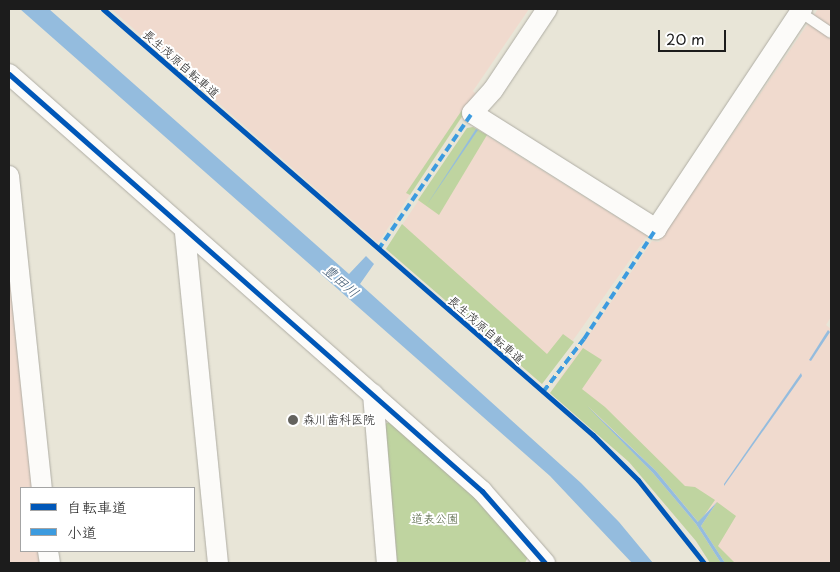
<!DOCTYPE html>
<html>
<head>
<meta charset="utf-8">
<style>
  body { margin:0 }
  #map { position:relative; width:840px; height:572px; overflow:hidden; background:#e8e5d7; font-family:"Playpen Sans","Klee One",sans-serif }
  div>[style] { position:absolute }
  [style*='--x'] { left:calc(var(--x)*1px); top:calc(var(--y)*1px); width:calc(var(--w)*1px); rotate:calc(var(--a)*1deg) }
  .built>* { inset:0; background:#f0dace }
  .green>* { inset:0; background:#bfd4a0 }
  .water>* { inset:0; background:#94bcde }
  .roads { filter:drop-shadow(0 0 1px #afada4) drop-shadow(0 0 1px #afada4) }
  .service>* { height:10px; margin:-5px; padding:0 5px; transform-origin:5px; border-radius:5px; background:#fcfbf9 }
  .minor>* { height:20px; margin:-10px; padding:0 10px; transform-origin:10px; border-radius:10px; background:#fcfbf9 }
  .quiet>* { height:4px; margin-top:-2px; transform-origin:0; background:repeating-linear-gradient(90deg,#3c9bdf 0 8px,transparent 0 12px) }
  .cycleway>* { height:5px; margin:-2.5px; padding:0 2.5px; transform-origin:2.5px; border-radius:2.5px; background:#0057b8 }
  .dots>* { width:14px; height:14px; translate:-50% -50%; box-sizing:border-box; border:2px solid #fff; border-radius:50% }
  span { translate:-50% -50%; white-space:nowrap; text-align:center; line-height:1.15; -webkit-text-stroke:4px #fff; paint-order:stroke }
  .street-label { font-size:12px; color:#1c1c1c }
  .poi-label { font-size:12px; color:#1c1c1c }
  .left { translate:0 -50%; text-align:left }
  .park-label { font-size:12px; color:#50603f }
  .water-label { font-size:14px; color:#425c75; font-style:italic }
  .frame { position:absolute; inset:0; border:10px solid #1c1c1c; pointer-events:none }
  .legend { position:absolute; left:20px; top:487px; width:175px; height:65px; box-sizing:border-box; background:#fff; border:1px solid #a4a4a4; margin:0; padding:6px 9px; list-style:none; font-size:15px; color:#1c1c1c }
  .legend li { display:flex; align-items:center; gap:10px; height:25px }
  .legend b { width:25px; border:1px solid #a4a4a4 }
  .scale { position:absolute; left:658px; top:30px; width:68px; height:22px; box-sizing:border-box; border:2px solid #1c1c1c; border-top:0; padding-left:6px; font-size:15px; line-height:18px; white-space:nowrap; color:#1c1c1c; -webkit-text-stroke:4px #fff; paint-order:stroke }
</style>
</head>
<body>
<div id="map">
  <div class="built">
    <div style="clip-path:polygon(111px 9px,529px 9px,473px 91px,477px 95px,378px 243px)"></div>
    <div style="clip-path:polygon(818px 9px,831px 9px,831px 317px,826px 325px,831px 329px,831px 563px,710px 563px,696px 541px,629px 462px,550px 393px,652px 241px,659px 242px)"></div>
    <div style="clip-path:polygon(473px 127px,647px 236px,542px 384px,386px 249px,467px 128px)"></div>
    <div style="clip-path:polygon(9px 263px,33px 488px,21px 488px,21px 551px,39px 551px,41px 563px,9px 563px)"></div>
  </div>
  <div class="green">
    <div style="clip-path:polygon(462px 110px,465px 112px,410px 195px,406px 193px)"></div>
    <div style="clip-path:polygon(473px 127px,487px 135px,439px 215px,418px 200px,467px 128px)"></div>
    <div style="clip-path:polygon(402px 224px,547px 354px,563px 334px,574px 342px,542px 384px,386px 249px)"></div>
    <div style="clip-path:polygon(583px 348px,602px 360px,582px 389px,605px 407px,685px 486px,695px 487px,715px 500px,699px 523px,656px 471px,588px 406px,653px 473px,696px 524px,721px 563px,710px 563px,696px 541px,629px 462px,550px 393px)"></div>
    <div style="clip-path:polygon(392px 421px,475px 495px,529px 555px,525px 563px,394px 563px,382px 425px)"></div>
    <div style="clip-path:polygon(717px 502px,736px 516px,718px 546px,735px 563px,725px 563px,701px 526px)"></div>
  </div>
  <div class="water">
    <div style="clip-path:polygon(20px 9px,49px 9px,349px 274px,366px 256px,374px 264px,360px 284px,581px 483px,619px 522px,653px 563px,632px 563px,550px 476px)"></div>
    <div style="clip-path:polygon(476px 129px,478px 130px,426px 206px)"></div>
    <div style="clip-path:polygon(828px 330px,830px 332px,811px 361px,809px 360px)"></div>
    <div style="clip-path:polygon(801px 373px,802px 376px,724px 486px,724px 484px)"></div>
    <div style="clip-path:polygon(587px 406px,656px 471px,698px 522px,717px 502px,701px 526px,725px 563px,721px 563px,696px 524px,653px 473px)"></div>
  </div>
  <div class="roads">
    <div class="service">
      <div style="--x:800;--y:12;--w:37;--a:34"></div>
    </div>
    <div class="minor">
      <div style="--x:547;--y:9;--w:97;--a:123.7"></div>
      <div style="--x:493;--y:90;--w:31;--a:132"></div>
      <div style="--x:472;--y:113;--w:218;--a:32.2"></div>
      <div style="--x:656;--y:229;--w:264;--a:-56.4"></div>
      <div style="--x:9;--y:74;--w:631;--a:41.4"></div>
      <div style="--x:482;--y:491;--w:96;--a:48.8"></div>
      <div style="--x:9;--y:176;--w:314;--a:84"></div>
      <div style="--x:185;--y:233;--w:332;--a:84.3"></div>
      <div style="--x:373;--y:394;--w:170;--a:85.3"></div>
      <div style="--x:48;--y:551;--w:12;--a:81"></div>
    </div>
  </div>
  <div class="quiet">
    <div style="--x:378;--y:250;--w:166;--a:-55.5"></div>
    <div style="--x:543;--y:392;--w:67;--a:-52.3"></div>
    <div style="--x:584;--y:339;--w:131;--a:-56.8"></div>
  </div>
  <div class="cycleway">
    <div style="--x:103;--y:9;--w:649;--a:41"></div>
    <div style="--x:593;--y:435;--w:64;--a:45"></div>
    <div style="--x:638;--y:480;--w:106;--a:51.5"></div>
    <div style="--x:9;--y:74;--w:631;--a:41.4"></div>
    <div style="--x:482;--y:491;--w:96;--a:48.8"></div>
  </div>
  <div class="dots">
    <div style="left:293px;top:420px;background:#63625d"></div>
  </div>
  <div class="street-label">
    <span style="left:181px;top:64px;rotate:41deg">長生茂原自転車道</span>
    <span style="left:486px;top:330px;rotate:41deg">長生茂原自転車道</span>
  </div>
  <div class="poi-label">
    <span class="left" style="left:303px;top:420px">森川歯科医院</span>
  </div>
  <div class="park-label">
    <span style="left:435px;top:519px">道表公園</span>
  </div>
  <div class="water-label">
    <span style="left:341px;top:281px;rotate:41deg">豊田川</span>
  </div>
  <div class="frame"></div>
  <ul class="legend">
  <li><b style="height:6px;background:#0057b8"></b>自転車道</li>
  <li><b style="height:6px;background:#3c9bdf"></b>小道</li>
  </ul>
  <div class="scale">20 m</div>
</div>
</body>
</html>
